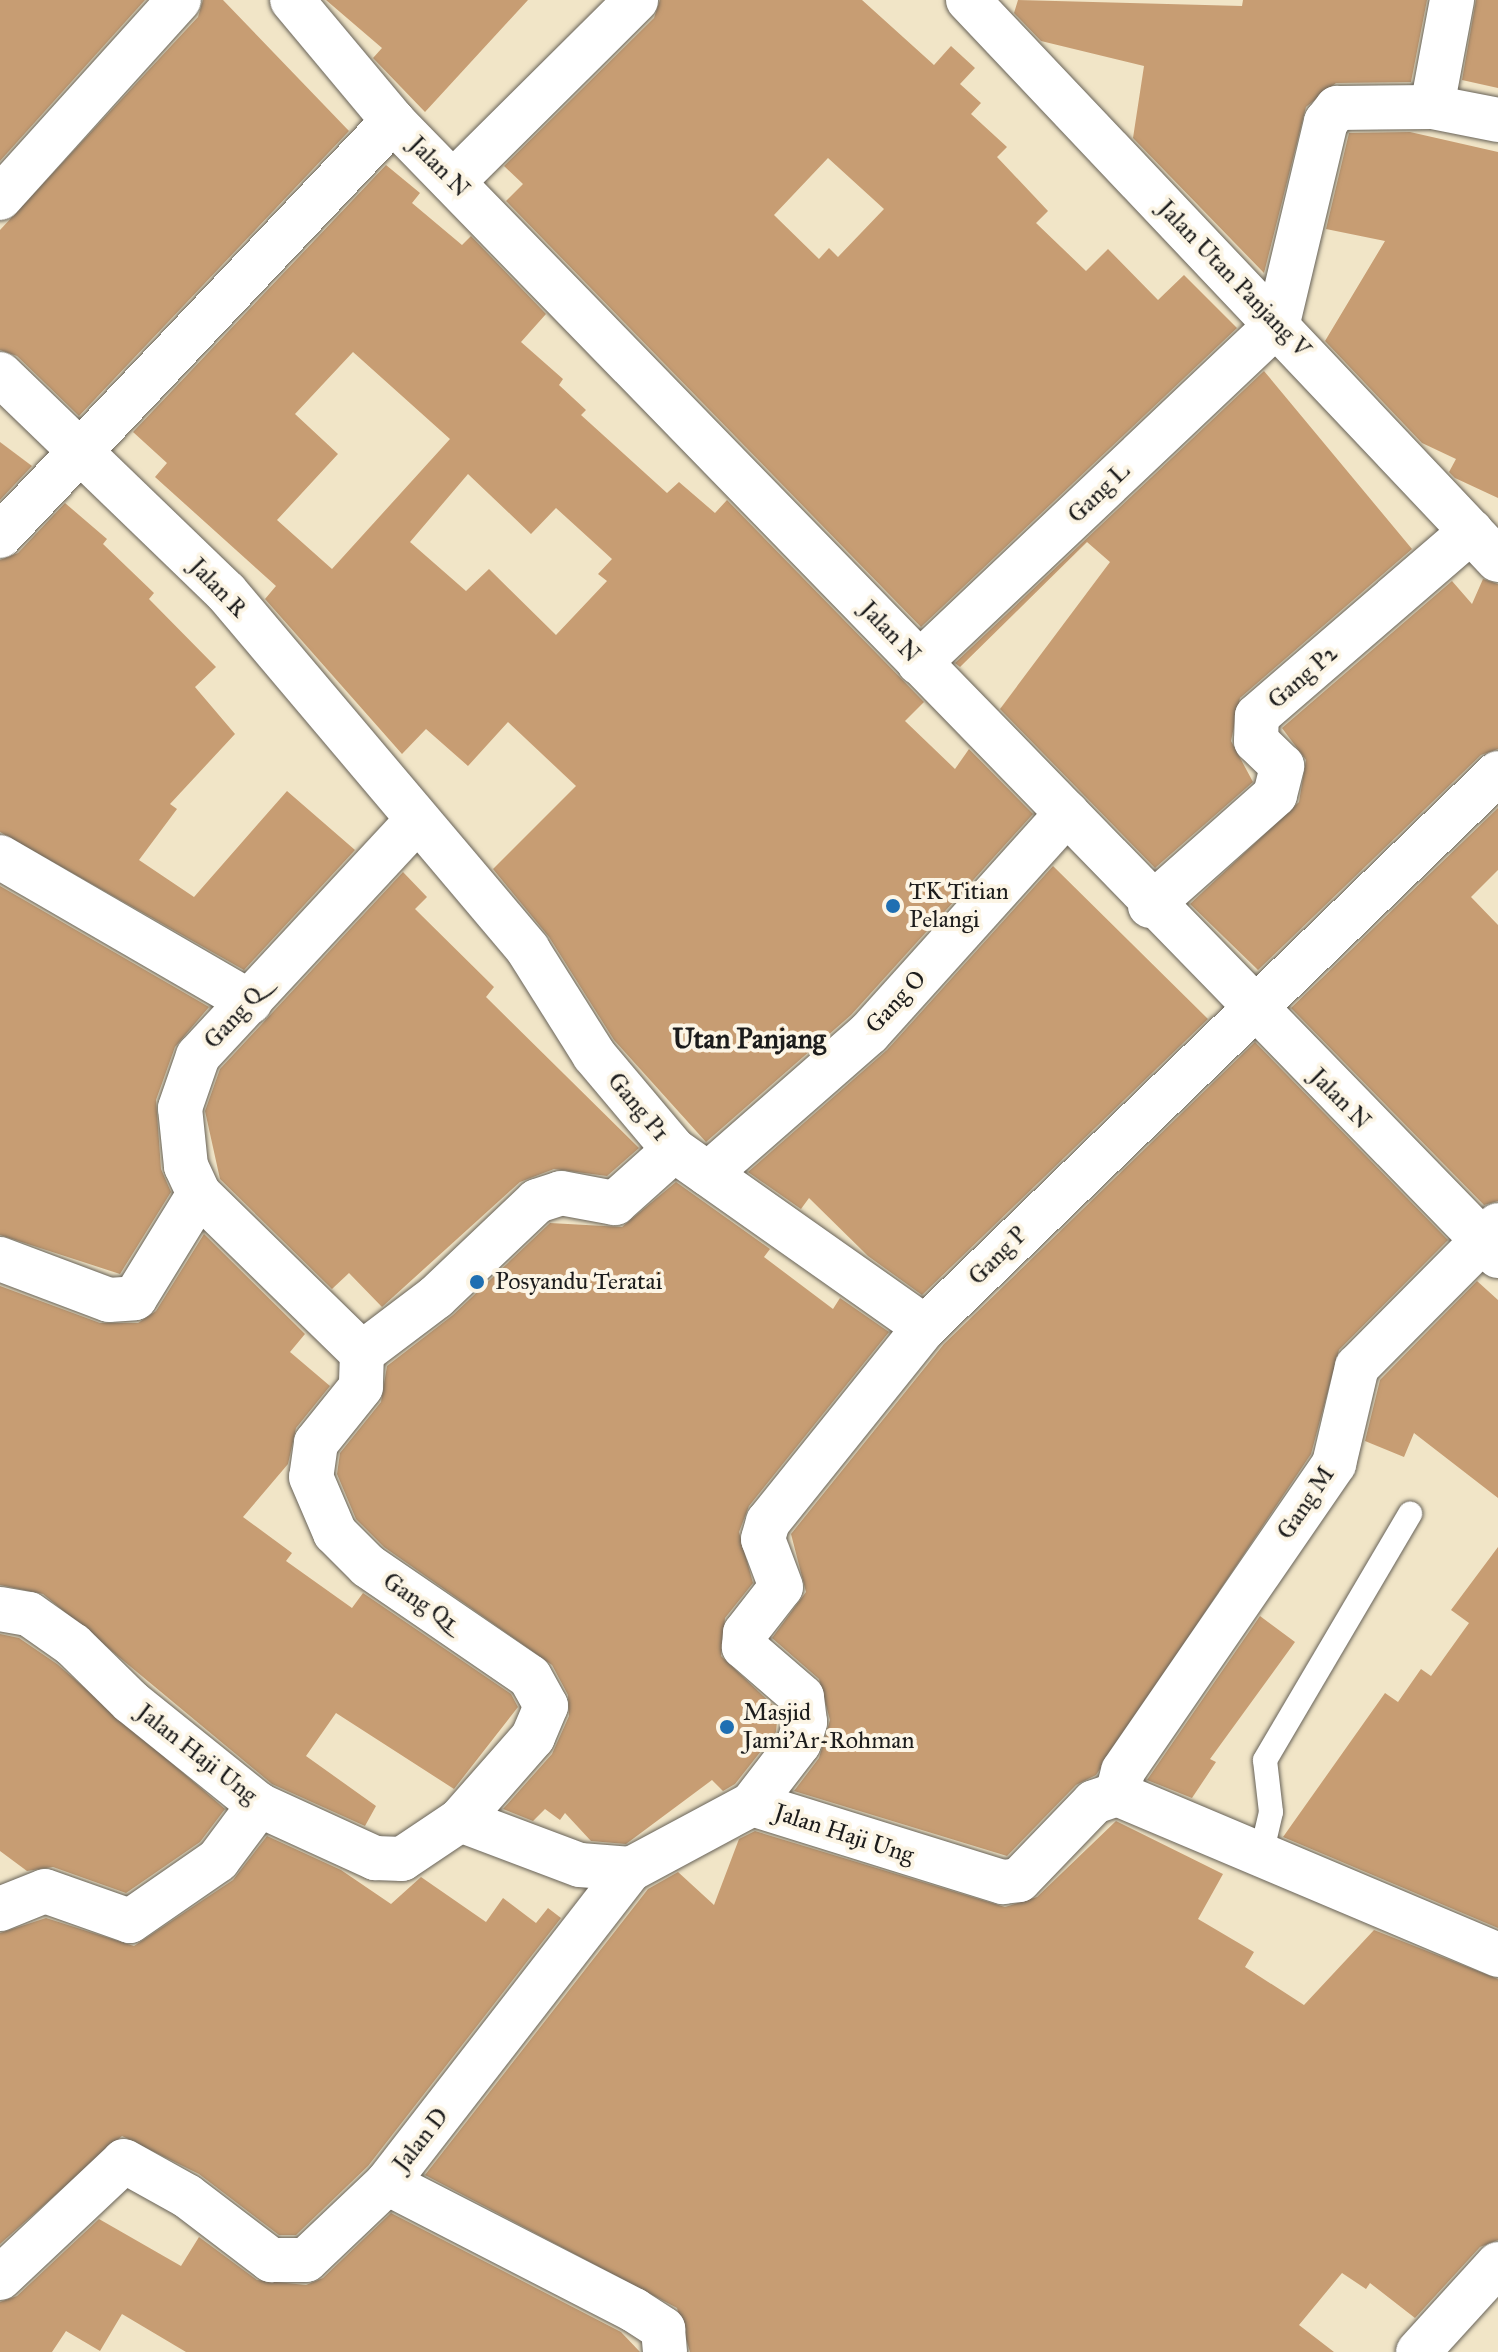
<!DOCTYPE html>
<html>
<head>
<meta charset="utf-8">
<style>
  body { margin:0 }
  #map { position:relative; width:1498px; height:2352px; overflow:hidden; background:#f1e5c7; font-family:"IM FELL Great Primer",serif }
  div>[style] { position:absolute }
  [style*='--x'] { left:calc(var(--x)*1px); top:calc(var(--y)*1px); width:calc(var(--w)*1px); rotate:calc(var(--a)*1deg) }
  .building>* { inset:0; background:#c79d73 }
  .roads { filter:drop-shadow(0 0 2px #676258) drop-shadow(0 0 2px #676258) }
  .service>* { height:24px; margin:-12px; padding:0 12px; transform-origin:12px; border-radius:12px; background:#fff }
  .minor>* { height:44px; margin:-22px; padding:0 22px; transform-origin:22px; border-radius:22px; background:#fff }
  .tertiary>* { height:44px; margin:-22px; padding:0 22px; transform-origin:22px; border-radius:22px; background:#fff }
  .dots>* { width:22px; height:22px; translate:-50% -50%; box-sizing:border-box; border:4px solid #fcf5e5; border-radius:50% }
  span { translate:-50% -50%; white-space:nowrap; text-align:center; line-height:1.15; -webkit-text-stroke:8px #fcf5e5; paint-order:stroke }
  .street-label { font-size:24px; color:#1c1c1c }
  .poi-label { font-size:24px; color:#1c1c1c }
  .left { translate:0 -50%; text-align:left }
  .quarter-label { font-size:28px; color:#1c1c1c; font-weight:700 }
</style>
</head>
<body>
<div id="map">
  <div class="building">
    <div style="clip-path:polygon(0 0,145px 0,0 161px)"></div>
    <div style="clip-path:polygon(203px 0,223px 0,349px 131px,79px 416px,17px 356px,0 350px,0 230px,198px 17px)"></div>
    <div style="clip-path:polygon(326px 0,528px 0,425px 112px,373px 58px,382px 48px)"></div>
    <div style="clip-path:polygon(evenodd,660px 0,862px 0,934px 65px,951px 46px,975px 68px,960px 84px,981px 103px,971px 114px,1007px 147px,997px 157px,1048px 211px,1036px 223px,1086px 271px,1108px 249px,1158px 300px,1184px 275px,1237px 328px,921px 627px,506px 201px,523px 184px,504px 166px,654px 18px,660px 0,828px 158px,884px 209px,838px 257px,829px 248px,819px 259px,774px 215px,828px 158px)"></div>
    <div style="clip-path:polygon(1018px 0,1242px 6px,1243px 0,1427px 0,1411px 82px,1336px 83px,1306px 107px,1264px 273px,1133px 138px,1144px 66px,1041px 41px,1014px 13px)"></div>
    <div style="clip-path:polygon(1476px 0,1498px 0,1498px 88px,1462px 80px)"></div>
    <div style="clip-path:polygon(1410px 132px,1498px 152px,1498px 498px,1455px 478px,1449px 472px,1456px 459px,1422px 443px,1325px 341px,1385px 241px,1326px 229px,1349px 133px)"></div>
    <div style="clip-path:polygon(evenodd,386px 165px,420px 193px,412px 203px,462px 245px,471px 236px,546px 314px,521px 342px,563px 379px,559px 385px,586px 410px,581px 415px,667px 493px,679px 482px,715px 513px,727px 500px,924px 702px,905px 721px,955px 769px,969px 749px,1033px 814px,851px 1015px,706px 1142px,614px 1040px,549px 937px,493px 869px,576px 786px,508px 722px,468px 766px,426px 729px,402px 754px,265px 599px,276px 586px,155px 477px,167px 463px,133px 432px,386px 165px,353px 352px,450px 439px,332px 569px,277px 520px,338px 454px,295px 414px,353px 352px,386px 165px,468px 474px,531px 534px,556px 508px,612px 559px,598px 574px,607px 581px,556px 635px,489px 569px,466px 591px,410px 542px,468px 474px)"></div>
    <div style="clip-path:polygon(1264px 371px,1412px 549px,1240px 698px,1231px 741px,1253px 782px,1155px 868px,1000px 709px,1110px 562px,1087px 542px,960px 667px,955px 663px)"></div>
    <div style="clip-path:polygon(0 442px,32px 466px,0 500px)"></div>
    <div style="clip-path:polygon(65px 503px,107px 539px,103px 544px,154px 593px,149px 599px,216px 667px,195px 687px,235px 734px,170px 804px,177px 809px,139px 860px,194px 897px,287px 791px,355px 850px,244px 970px,0 832px,0 560px,18px 553px)"></div>
    <div style="clip-path:polygon(1483px 579px,1498px 584px,1498px 749px,1481px 755px,1258px 970px,1190px 904px,1299px 802px,1306px 760px,1282px 728px,1452px 581px,1472px 604px)"></div>
    <div style="clip-path:polygon(1498px 808px,1498px 870px,1471px 897px,1498px 925px,1498px 1201px,1484px 1205px,1291px 1008px)"></div>
    <div style="clip-path:polygon(1053px 866px,1208px 1019px,922px 1295px,868px 1256px,809px 1198px,801px 1209px,748px 1172px,887px 1050px)"></div>
    <div style="clip-path:polygon(403px 872px,427px 897px,415px 909px,494px 987px,486px 997px,639px 1148px,607px 1176px,554px 1169px,520px 1182px,382px 1307px,349px 1273px,332px 1289px,220px 1179px,205px 1111px,220px 1069px)"></div>
    <div style="clip-path:polygon(0 886px,209px 1007px,175px 1047px,156px 1100px,161px 1169px,171px 1192px,120px 1274px,0 1235px)"></div>
    <div style="clip-path:polygon(1255px 1042px,1448px 1240px,1339px 1350px,1311px 1454px,1096px 1775px,1076px 1785px,1007px 1856px,794px 1791px,819px 1758px,830px 1720px,819px 1679px,772px 1638px,806px 1592px,791px 1534px,944px 1344px)"></div>
    <div style="clip-path:polygon(676px 1182px,770px 1249px,764px 1257px,833px 1309px,840px 1298px,889px 1332px,749px 1506px,739px 1532px,753px 1583px,725px 1618px,721px 1656px,778px 1710px,776px 1732px,735px 1784px,723px 1791px,712px 1780px,626px 1844px,591px 1841px,565px 1813px,560px 1820px,545px 1809px,533px 1821px,503px 1809px,552px 1754px,569px 1716px,568px 1695px,552px 1665px,384px 1547px,356px 1519px,337px 1474px,340px 1453px,381px 1402px,387px 1366px,453px 1315px,550px 1223px,622px 1227px)"></div>
    <div style="clip-path:polygon(204px 1234px,305px 1334px,290px 1352px,330px 1386px,296px 1428px,288px 1464px,243px 1517px,292px 1553px,286px 1561px,352px 1608px,363px 1593px,511px 1694px,518px 1707px,454px 1789px,336px 1713px,306px 1756px,376px 1806px,365px 1826px,272px 1784px,43px 1594px,0 1585px,0 1286px,100px 1323px,138px 1323px,156px 1311px)"></div>
    <div style="clip-path:polygon(1477px 1281px,1498px 1300px,1498px 1498px,1414px 1433px,1404px 1457px,1365px 1441px,1380px 1380px)"></div>
    <div style="clip-path:polygon(1498px 1547px,1498px 1928px,1283px 1837px,1385px 1693px,1398px 1702px,1421px 1669px,1431px 1676px,1469px 1623px,1451px 1610px)"></div>
    <div style="clip-path:polygon(1260px 1616px,1295px 1642px,1210px 1759px,1216px 1762px,1192px 1798px,1147px 1780px)"></div>
    <div style="clip-path:polygon(0 1634px,19px 1638px,57px 1664px,225px 1809px,200px 1842px,126px 1893px,53px 1867px,27px 1871px,0 1851px)"></div>
    <div style="clip-path:polygon(1116px 1821px,1223px 1874px,1198px 1919px,1254px 1952px,1245px 1967px,1304px 2005px,1374px 1930px,1498px 1979px,1498px 2240px,1480px 2247px,1415px 2318px,1370px 2283px,1366px 2289px,1342px 2273px,1299px 2325px,1334px 2352px,690px 2352px,677px 2308px,425px 2175px,648px 1889px,678px 1872px,714px 1905px,739px 1839px,755px 1831px,1005px 1907px,1037px 1897px)"></div>
    <div style="clip-path:polygon(267px 1836px,341px 1870px,391px 1904px,421px 1877px,486px 1922px,503px 1898px,536px 1923px,548px 1908px,561px 1918px,368px 2166px,296px 2235px,279px 2235px,199px 2174px,122px 2136px,0 2244px,0 1933px,46px 1918px,134px 1946px,233px 1880px)"></div>
    <div style="clip-path:polygon(391px 2213px,621px 2332px,640px 2352px,186px 2352px,122px 2314px,100px 2351px,66px 2331px,52px 2352px,0 2352px,0 2302px,17px 2296px,99px 2219px,181px 2266px,199px 2237px,257px 2280px,306px 2285px,323px 2278px)"></div>
  </div>
  <div class="roads">
    <div class="service">
      <div style="--x:1260;--y:1859;--w:48;--a:-76.8"></div>
      <div style="--x:1271;--y:1812;--w:52;--a:-96.6"></div>
      <div style="--x:1265;--y:1760;--w:286;--a:-59.5"></div>
    </div>
    <div class="minor">
      <div style="--x:292;--y:0;--w:158;--a:50.1"></div>
      <div style="--x:393;--y:121;--w:1584;--a:45.77"></div>
      <div style="--x:968;--y:0;--w:771;--a:46.58"></div>
      <div style="--x:1432;--y:107;--w:109;--a:-79.4"></div>
      <div style="--x:453;--y:182;--w:258;--a:-44.8"></div>
      <div style="--x:0;--y:198;--w:267;--a:-47.9"></div>
      <div style="--x:0;--y:374;--w:314;--a:44"></div>
      <div style="--x:226;--y:592;--w:468;--a:49.8"></div>
      <div style="--x:528;--y:950;--w:124;--a:57.8"></div>
      <div style="--x:594;--y:1055;--w:124;--a:49.9"></div>
      <div style="--x:674;--y:1150;--w:307;--a:35.2"></div>
      <div style="--x:0;--y:536;--w:572;--a:-46.56"></div>
      <div style="--x:919;--y:663;--w:494;--a:-43.4"></div>
      <div style="--x:1278;--y:323;--w:207;--a:-76.6"></div>
      <div style="--x:1326;--y:122;--w:18;--a:-52"></div>
      <div style="--x:1337;--y:108;--w:95;--a:-0.6"></div>
      <div style="--x:1432;--y:107;--w:67;--a:11.1"></div>
      <div style="--x:0;--y:857;--w:289;--a:30.1"></div>
      <div style="--x:1150;--y:906;--w:167;--a:-41.6"></div>
      <div style="--x:1275;--y:795;--w:30;--a:-76"></div>
      <div style="--x:1282;--y:766;--w:36;--a:-136"></div>
      <div style="--x:1256;--y:741;--w:25;--a:-88"></div>
      <div style="--x:1257;--y:716;--w:283;--a:-40.8"></div>
      <div style="--x:708;--y:1174;--w:214;--a:-41.2"></div>
      <div style="--x:869;--y:1033;--w:296;--a:-48"></div>
      <div style="--x:199;--y:1194;--w:228;--a:44.3"></div>
      <div style="--x:362;--y:1353;--w:34;--a:92"></div>
      <div style="--x:361;--y:1387;--w:72;--a:128.8"></div>
      <div style="--x:316;--y:1443;--w:34;--a:98"></div>
      <div style="--x:311;--y:1477;--w:61;--a:66.8"></div>
      <div style="--x:335;--y:1533;--w:47;--a:45"></div>
      <div style="--x:368;--y:1566;--w:196;--a:34.4"></div>
      <div style="--x:530;--y:1677;--w:33;--a:61"></div>
      <div style="--x:546;--y:1706;--w:34;--a:113"></div>
      <div style="--x:533;--y:1737;--w:111;--a:131.3"></div>
      <div style="--x:0;--y:1259;--w:116;--a:20.6"></div>
      <div style="--x:109;--y:1300;--w:26;--a:-4"></div>
      <div style="--x:135;--y:1298;--w:122;--a:-58.4"></div>
      <div style="--x:199;--y:1194;--w:31;--a:-115"></div>
      <div style="--x:186;--y:1166;--w:58;--a:-95.9"></div>
      <div style="--x:180;--y:1108;--w:55;--a:-70.9"></div>
      <div style="--x:198;--y:1056;--w:322;--a:-47.1"></div>
      <div style="--x:362;--y:1353;--w:93;--a:-37.1"></div>
      <div style="--x:436;--y:1297;--w:139;--a:-43.5"></div>
      <div style="--x:537;--y:1201;--w:25;--a:-18"></div>
      <div style="--x:561;--y:1193;--w:55;--a:10.5"></div>
      <div style="--x:615;--y:1203;--w:79;--a:-41.9"></div>
      <div style="--x:0;--y:1609;--w:29;--a:10"></div>
      <div style="--x:29;--y:1614;--w:54;--a:35.2"></div>
      <div style="--x:73;--y:1645;--w:81;--a:44.5"></div>
      <div style="--x:131;--y:1702;--w:164;--a:38.8"></div>
      <div style="--x:259;--y:1805;--w:128;--a:24.6"></div>
      <div style="--x:375;--y:1858;--w:27;--a:2"></div>
      <div style="--x:402;--y:1859;--w:70;--a:-33.9"></div>
      <div style="--x:460;--y:1820;--w:128;--a:20.6"></div>
      <div style="--x:580;--y:1865;--w:51;--a:4.5"></div>
      <div style="--x:631;--y:1869;--w:137;--a:-28.2"></div>
      <div style="--x:752;--y:1804;--w:263;--a:17.3"></div>
      <div style="--x:1003;--y:1882;--w:16;--a:-7"></div>
      <div style="--x:1019;--y:1880;--w:108;--a:-46.1"></div>
      <div style="--x:1094;--y:1802;--w:24;--a:-19"></div>
      <div style="--x:1117;--y:1794;--w:414;--a:22.9"></div>
      <div style="--x:1117;--y:1794;--w:24;--a:-75"></div>
      <div style="--x:1123;--y:1771;--w:373;--a:-55.5"></div>
      <div style="--x:1334;--y:1464;--w:100;--a:-76.7"></div>
      <div style="--x:1357;--y:1367;--w:200;--a:-45.2"></div>
      <div style="--x:752;--y:1804;--w:77;--a:-52.4"></div>
      <div style="--x:799;--y:1743;--w:22;--a:-74"></div>
      <div style="--x:805;--y:1722;--w:25;--a:-97"></div>
      <div style="--x:802;--y:1697;--w:77;--a:-139.2"></div>
      <div style="--x:744;--y:1647;--w:14;--a:-86"></div>
      <div style="--x:745;--y:1633;--w:58;--a:-52"></div>
      <div style="--x:781;--y:1587;--w:51;--a:-110.6"></div>
      <div style="--x:763;--y:1539;--w:18;--a:-74"></div>
      <div style="--x:768;--y:1522;--w:250;--a:-51.2"></div>
      <div style="--x:925;--y:1327;--w:797;--a:-44.03"></div>
      <div style="--x:0;--y:1909;--w:48;--a:-21.8"></div>
      <div style="--x:45;--y:1891;--w:90;--a:19.4"></div>
      <div style="--x:130;--y:1921;--w:107;--a:-34.7"></div>
      <div style="--x:218;--y:1860;--w:69;--a:-53.3"></div>
      <div style="--x:387;--y:2183;--w:278;--a:27.2"></div>
      <div style="--x:634;--y:2310;--w:35;--a:33"></div>
      <div style="--x:663;--y:2329;--w:23;--a:85"></div>
      <div style="--x:0;--y:2278;--w:170;--a:-43.3"></div>
      <div style="--x:124;--y:2161;--w:72;--a:29.1"></div>
      <div style="--x:187;--y:2196;--w:106;--a:37.3"></div>
      <div style="--x:271;--y:2260;--w:35;--a:0"></div>
      <div style="--x:306;--y:2260;--w:112;--a:-43.5"></div>
      <div style="--x:387;--y:2183;--w:398;--a:-52.2"></div>
    </div>
    <div class="tertiary">
      <div style="--x:1418;--y:2352;--w:119;--a:-47.7"></div>
    </div>
  </div>
  <div class="dots">
    <div style="left:893px;top:906px;background:#1f6fb2"></div>
    <div style="left:477px;top:1282px;background:#1f6fb2"></div>
    <div style="left:727px;top:1727px;background:#1f6fb2"></div>
  </div>
  <div class="street-label">
    <span style="left:439px;top:167px;rotate:45deg">Jalan N</span>
    <span style="left:1234px;top:279px;rotate:46deg">Jalan Utan Panjang V</span>
    <span style="left:1099px;top:493px;rotate:-44deg">Gang L</span>
    <span style="left:218px;top:588px;rotate:46deg">Jalan R</span>
    <span style="left:890px;top:632px;rotate:46deg">Jalan N</span>
    <span style="left:1303px;top:677px;rotate:-41deg">Gang P2</span>
    <span style="left:896px;top:1002px;rotate:-47deg">Gang O</span>
    <span style="left:234px;top:1018px;rotate:-47deg">Gang Q</span>
    <span style="left:1340px;top:1099px;rotate:45deg">Jalan N</span>
    <span style="left:638px;top:1107px;rotate:50deg">Gang P1</span>
    <span style="left:998px;top:1256px;rotate:-45deg">Gang P</span>
    <span style="left:1306px;top:1503px;rotate:-56deg">Gang M</span>
    <span style="left:420px;top:1602px;rotate:34deg">Gang Q1</span>
    <span style="left:197px;top:1754px;rotate:38deg">Jalan Haji Ung</span>
    <span style="left:844px;top:1834px;rotate:18deg">Jalan Haji Ung</span>
    <span style="left:421px;top:2140px;rotate:-52deg">Jalan D</span>
  </div>
  <div class="poi-label">
    <span class="left" style="left:909px;top:906px">TK Titian<br>Pelangi</span>
    <span class="left" style="left:495px;top:1282px">Posyandu Teratai</span>
    <span class="left" style="left:743px;top:1727px">Masjid<br>Jami'Ar-Rohman</span>
  </div>
  <div class="quarter-label">
    <span style="left:749px;top:1039px">Utan Panjang</span>
  </div>
</div>
</body>
</html>
